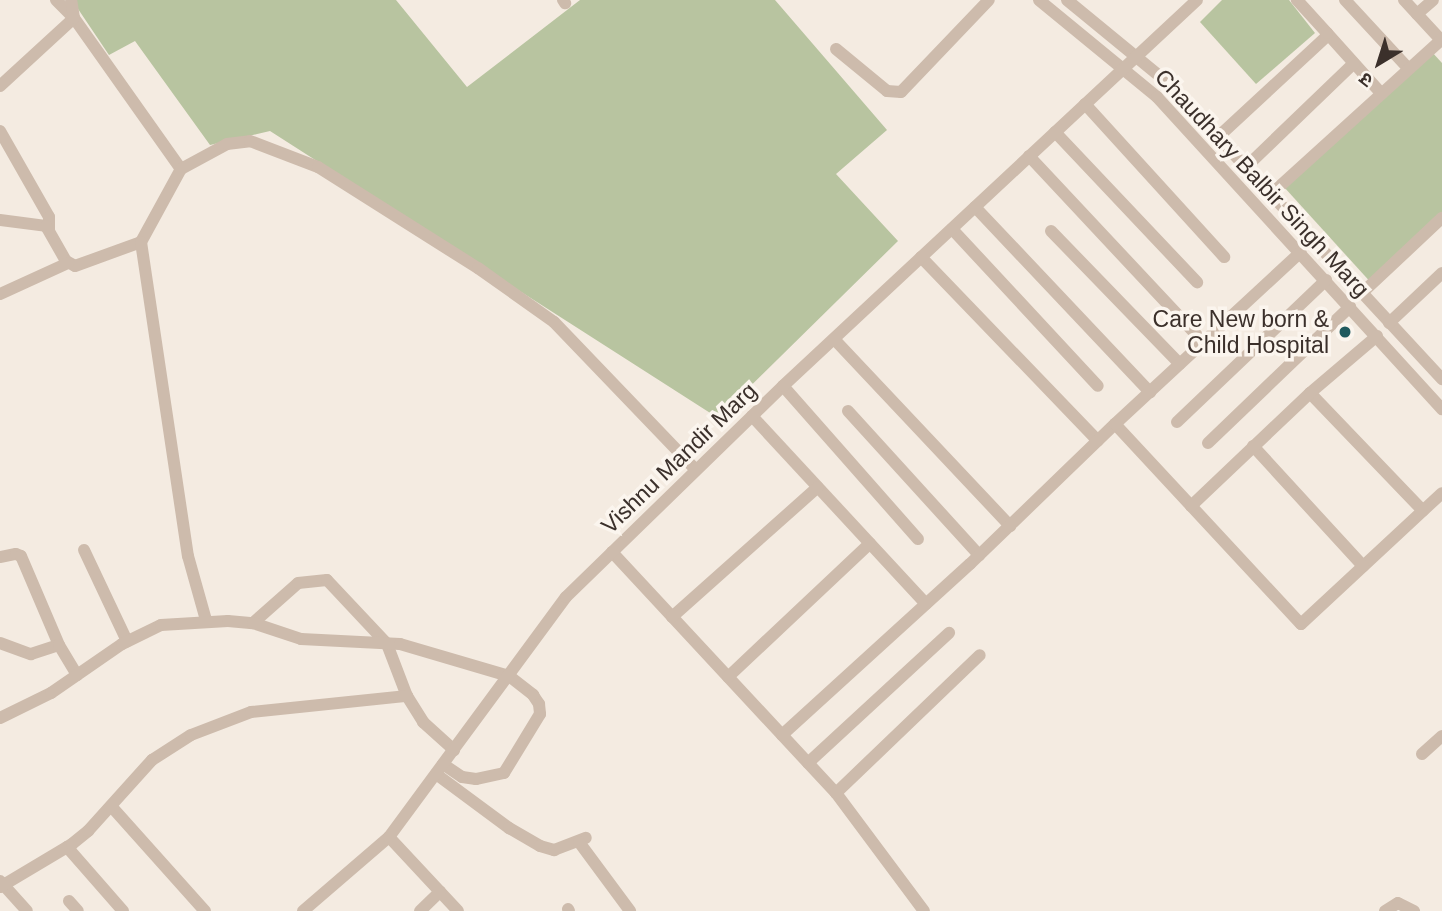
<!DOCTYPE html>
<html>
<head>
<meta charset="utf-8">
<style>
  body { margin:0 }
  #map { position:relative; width:1442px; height:911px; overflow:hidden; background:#f4ebe1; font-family:Helvetica,"Noto Sans Devanagari",sans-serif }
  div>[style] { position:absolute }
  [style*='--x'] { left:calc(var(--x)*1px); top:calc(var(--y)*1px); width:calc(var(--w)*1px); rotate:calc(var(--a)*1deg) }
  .green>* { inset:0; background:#b8c4a0 }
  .minor>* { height:12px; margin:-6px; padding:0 6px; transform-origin:6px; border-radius:6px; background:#cdbbac }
  .dots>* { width:19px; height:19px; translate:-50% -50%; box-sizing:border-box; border:4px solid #fbf5ee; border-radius:50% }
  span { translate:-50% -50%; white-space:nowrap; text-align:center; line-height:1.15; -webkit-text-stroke:7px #fbf5ee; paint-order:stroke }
  .street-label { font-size:23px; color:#3b302b }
  .poi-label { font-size:23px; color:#3b302b }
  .right { translate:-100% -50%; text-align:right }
  .north { position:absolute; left:1344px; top:28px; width:70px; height:70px; -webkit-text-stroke:5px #fbf5ee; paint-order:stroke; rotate:218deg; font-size:19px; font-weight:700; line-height:28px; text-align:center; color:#3b302b }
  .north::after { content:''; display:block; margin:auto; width:24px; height:32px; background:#3b302b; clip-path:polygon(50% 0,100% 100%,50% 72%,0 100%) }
</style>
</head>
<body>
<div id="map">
  <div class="green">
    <div style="clip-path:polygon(72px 0,396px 0,467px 87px,580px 0,775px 0,887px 130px,836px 174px,898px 241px,718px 418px,270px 131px,210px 145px,135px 41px,109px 55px)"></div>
    <div style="clip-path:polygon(1222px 0,1289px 0,1315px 33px,1256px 84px,1200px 22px)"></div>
    <div style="clip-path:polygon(1431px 51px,1442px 63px,1442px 223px,1374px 286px,1284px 187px)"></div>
  </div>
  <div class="minor">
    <div style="--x:56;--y:0;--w:25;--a:45"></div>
    <div style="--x:74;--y:18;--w:185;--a:54.7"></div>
    <div style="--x:563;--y:0;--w:4;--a:56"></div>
    <div style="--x:1039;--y:0;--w:153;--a:39.4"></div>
    <div style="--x:1157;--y:97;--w:423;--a:47.6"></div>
    <div style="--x:1067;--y:0;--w:129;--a:39.4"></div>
    <div style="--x:1167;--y:82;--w:405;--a:47.2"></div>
    <div style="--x:1345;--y:0;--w:93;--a:47.2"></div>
    <div style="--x:1404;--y:0;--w:56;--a:47.2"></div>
    <div style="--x:1417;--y:14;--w:21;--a:-41"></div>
    <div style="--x:1327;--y:33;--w:79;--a:48.1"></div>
    <div style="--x:836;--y:49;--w:66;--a:39.5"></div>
    <div style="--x:887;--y:91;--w:14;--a:4"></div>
    <div style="--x:901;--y:92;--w:127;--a:-46.3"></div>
    <div style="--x:0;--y:86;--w:100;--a:-42.6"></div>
    <div style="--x:74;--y:18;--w:18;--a:-99"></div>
    <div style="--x:1085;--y:104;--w:207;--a:47.7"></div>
    <div style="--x:0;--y:131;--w:99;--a:60.3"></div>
    <div style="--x:49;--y:217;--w:12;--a:90"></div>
    <div style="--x:1055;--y:132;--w:207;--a:46.6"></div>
    <div style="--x:1218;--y:137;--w:147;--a:-42.8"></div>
    <div style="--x:1326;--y:37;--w:4;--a:-76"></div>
    <div style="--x:1327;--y:33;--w:45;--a:-132.3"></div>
    <div style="--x:1029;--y:156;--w:255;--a:46.9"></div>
    <div style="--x:1245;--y:168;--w:151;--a:-43.9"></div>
    <div style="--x:1270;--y:195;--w:232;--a:-42.2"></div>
    <div style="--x:975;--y:207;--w:255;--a:46.6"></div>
    <div style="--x:0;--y:220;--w:46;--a:7.4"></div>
    <div style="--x:46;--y:226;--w:40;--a:60.3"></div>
    <div style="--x:66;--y:261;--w:10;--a:29"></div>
    <div style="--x:75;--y:266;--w:70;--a:-20"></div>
    <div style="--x:141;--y:242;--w:83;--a:-61.3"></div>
    <div style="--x:181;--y:169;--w:52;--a:-28.5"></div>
    <div style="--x:227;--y:144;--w:23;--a:-7"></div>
    <div style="--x:250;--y:141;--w:73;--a:20.9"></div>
    <div style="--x:318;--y:167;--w:189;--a:32.3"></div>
    <div style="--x:478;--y:268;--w:93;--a:35.4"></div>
    <div style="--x:554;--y:322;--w:205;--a:46.2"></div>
    <div style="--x:952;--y:229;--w:214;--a:47.1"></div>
    <div style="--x:1051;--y:231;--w:185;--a:45.9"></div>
    <div style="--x:141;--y:242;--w:317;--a:81.5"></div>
    <div style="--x:188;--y:556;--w:66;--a:74.3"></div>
    <div style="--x:921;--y:257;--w:255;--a:46.1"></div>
    <div style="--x:1362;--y:293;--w:110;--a:-43.2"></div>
    <div style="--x:0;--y:294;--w:75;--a:-24.5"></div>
    <div style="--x:1389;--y:323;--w:73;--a:-43.3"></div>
    <div style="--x:834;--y:339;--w:257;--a:46.7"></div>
    <div style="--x:783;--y:386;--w:204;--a:48.6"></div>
    <div style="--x:1310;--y:393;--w:163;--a:46.2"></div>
    <div style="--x:848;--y:411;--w:195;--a:47.7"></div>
    <div style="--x:752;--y:416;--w:256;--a:47.2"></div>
    <div style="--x:1177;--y:422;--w:206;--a:-43.6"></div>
    <div style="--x:1115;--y:424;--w:273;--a:47.1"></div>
    <div style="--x:1301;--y:624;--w:192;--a:-42.9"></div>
    <div style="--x:1208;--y:443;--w:197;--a:-43.8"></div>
    <div style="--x:1253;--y:446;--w:163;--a:47.5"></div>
    <div style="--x:1191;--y:506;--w:164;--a:-43.5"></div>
    <div style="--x:1310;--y:393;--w:88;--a:-40.4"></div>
    <div style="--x:84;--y:550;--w:101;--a:64.7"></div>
    <div style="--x:612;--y:552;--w:329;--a:47.1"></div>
    <div style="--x:836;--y:793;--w:147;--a:53.3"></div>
    <div style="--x:0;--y:557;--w:16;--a:-11"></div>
    <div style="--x:16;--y:554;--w:5;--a:22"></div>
    <div style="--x:21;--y:556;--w:97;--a:66.9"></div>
    <div style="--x:672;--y:617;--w:195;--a:-41.7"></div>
    <div style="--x:253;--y:623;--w:60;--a:-41.6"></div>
    <div style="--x:298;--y:583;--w:29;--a:-6"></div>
    <div style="--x:327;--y:580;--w:88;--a:46.8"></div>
    <div style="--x:387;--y:644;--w:56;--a:69"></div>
    <div style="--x:407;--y:696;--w:31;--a:58"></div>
    <div style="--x:423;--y:722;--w:42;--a:42.1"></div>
    <div style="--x:0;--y:643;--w:33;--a:20"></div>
    <div style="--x:31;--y:654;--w:29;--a:-18"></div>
    <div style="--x:59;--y:645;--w:35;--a:59"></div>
    <div style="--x:728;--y:677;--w:195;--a:-43.3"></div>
    <div style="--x:0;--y:718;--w:57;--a:-26.1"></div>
    <div style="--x:51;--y:693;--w:86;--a:-34.6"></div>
    <div style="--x:122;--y:644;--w:43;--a:-26"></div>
    <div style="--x:161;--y:625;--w:67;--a:-3.4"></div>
    <div style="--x:228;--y:621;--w:25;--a:5"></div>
    <div style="--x:253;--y:623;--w:51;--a:18.4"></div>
    <div style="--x:301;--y:639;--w:99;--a:2.9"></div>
    <div style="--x:400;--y:644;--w:114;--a:16.4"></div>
    <div style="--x:509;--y:676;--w:31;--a:38"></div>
    <div style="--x:533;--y:695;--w:11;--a:56"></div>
    <div style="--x:539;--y:704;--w:10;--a:84"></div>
    <div style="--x:540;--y:714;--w:69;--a:121.4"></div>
    <div style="--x:504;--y:773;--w:29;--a:168"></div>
    <div style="--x:476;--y:779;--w:14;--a:-172"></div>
    <div style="--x:462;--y:777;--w:23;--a:-146"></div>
    <div style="--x:782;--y:735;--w:254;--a:-42.3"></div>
    <div style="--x:970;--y:564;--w:202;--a:-44"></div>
    <div style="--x:1115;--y:424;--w:253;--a:-42.8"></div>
    <div style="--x:1422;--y:754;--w:27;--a:-42"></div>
    <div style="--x:808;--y:763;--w:192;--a:-42.7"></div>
    <div style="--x:436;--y:774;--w:91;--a:36.5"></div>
    <div style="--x:509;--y:828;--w:36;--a:30"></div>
    <div style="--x:540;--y:846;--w:15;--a:16"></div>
    <div style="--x:554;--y:850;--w:34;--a:-21"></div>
    <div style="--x:836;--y:793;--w:199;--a:-43.8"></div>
    <div style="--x:111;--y:806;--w:141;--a:48.2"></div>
    <div style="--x:389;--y:837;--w:101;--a:47"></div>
    <div style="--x:579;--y:842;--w:86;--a:53.5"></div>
    <div style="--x:67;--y:847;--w:85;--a:48.8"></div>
    <div style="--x:0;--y:881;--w:40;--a:48"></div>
    <div style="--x:0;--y:887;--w:84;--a:-30.8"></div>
    <div style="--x:72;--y:844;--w:21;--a:-39"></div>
    <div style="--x:88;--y:831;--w:96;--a:-48"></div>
    <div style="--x:152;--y:760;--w:46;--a:-32.7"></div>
    <div style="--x:191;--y:735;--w:64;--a:-21"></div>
    <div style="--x:251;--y:712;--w:157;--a:-5.9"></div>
    <div style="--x:69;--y:901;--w:13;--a:48"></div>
    <div style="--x:568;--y:909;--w:2;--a:63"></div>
    <div style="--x:303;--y:911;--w:113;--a:-40.7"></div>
    <div style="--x:389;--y:837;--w:298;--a:-53.6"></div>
    <div style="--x:566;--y:597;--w:303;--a:-44.2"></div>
    <div style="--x:783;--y:386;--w:566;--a:-43"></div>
    <div style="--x:420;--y:911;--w:28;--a:-44"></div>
    <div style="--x:1385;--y:911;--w:15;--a:-32"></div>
    <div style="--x:1398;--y:903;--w:18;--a:27"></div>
  </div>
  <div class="dots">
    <div style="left:1345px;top:332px;background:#1f5a5e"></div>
  </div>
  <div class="street-label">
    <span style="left:1262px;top:183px;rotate:47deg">Chaudhary Balbir Singh Marg</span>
    <span style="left:679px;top:458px;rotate:-44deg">Vishnu Mandir Marg</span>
  </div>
  <div class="poi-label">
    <span class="right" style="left:1329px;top:332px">Care New born &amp;<br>Child Hospital</span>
  </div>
  <div class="north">उ</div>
</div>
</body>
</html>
